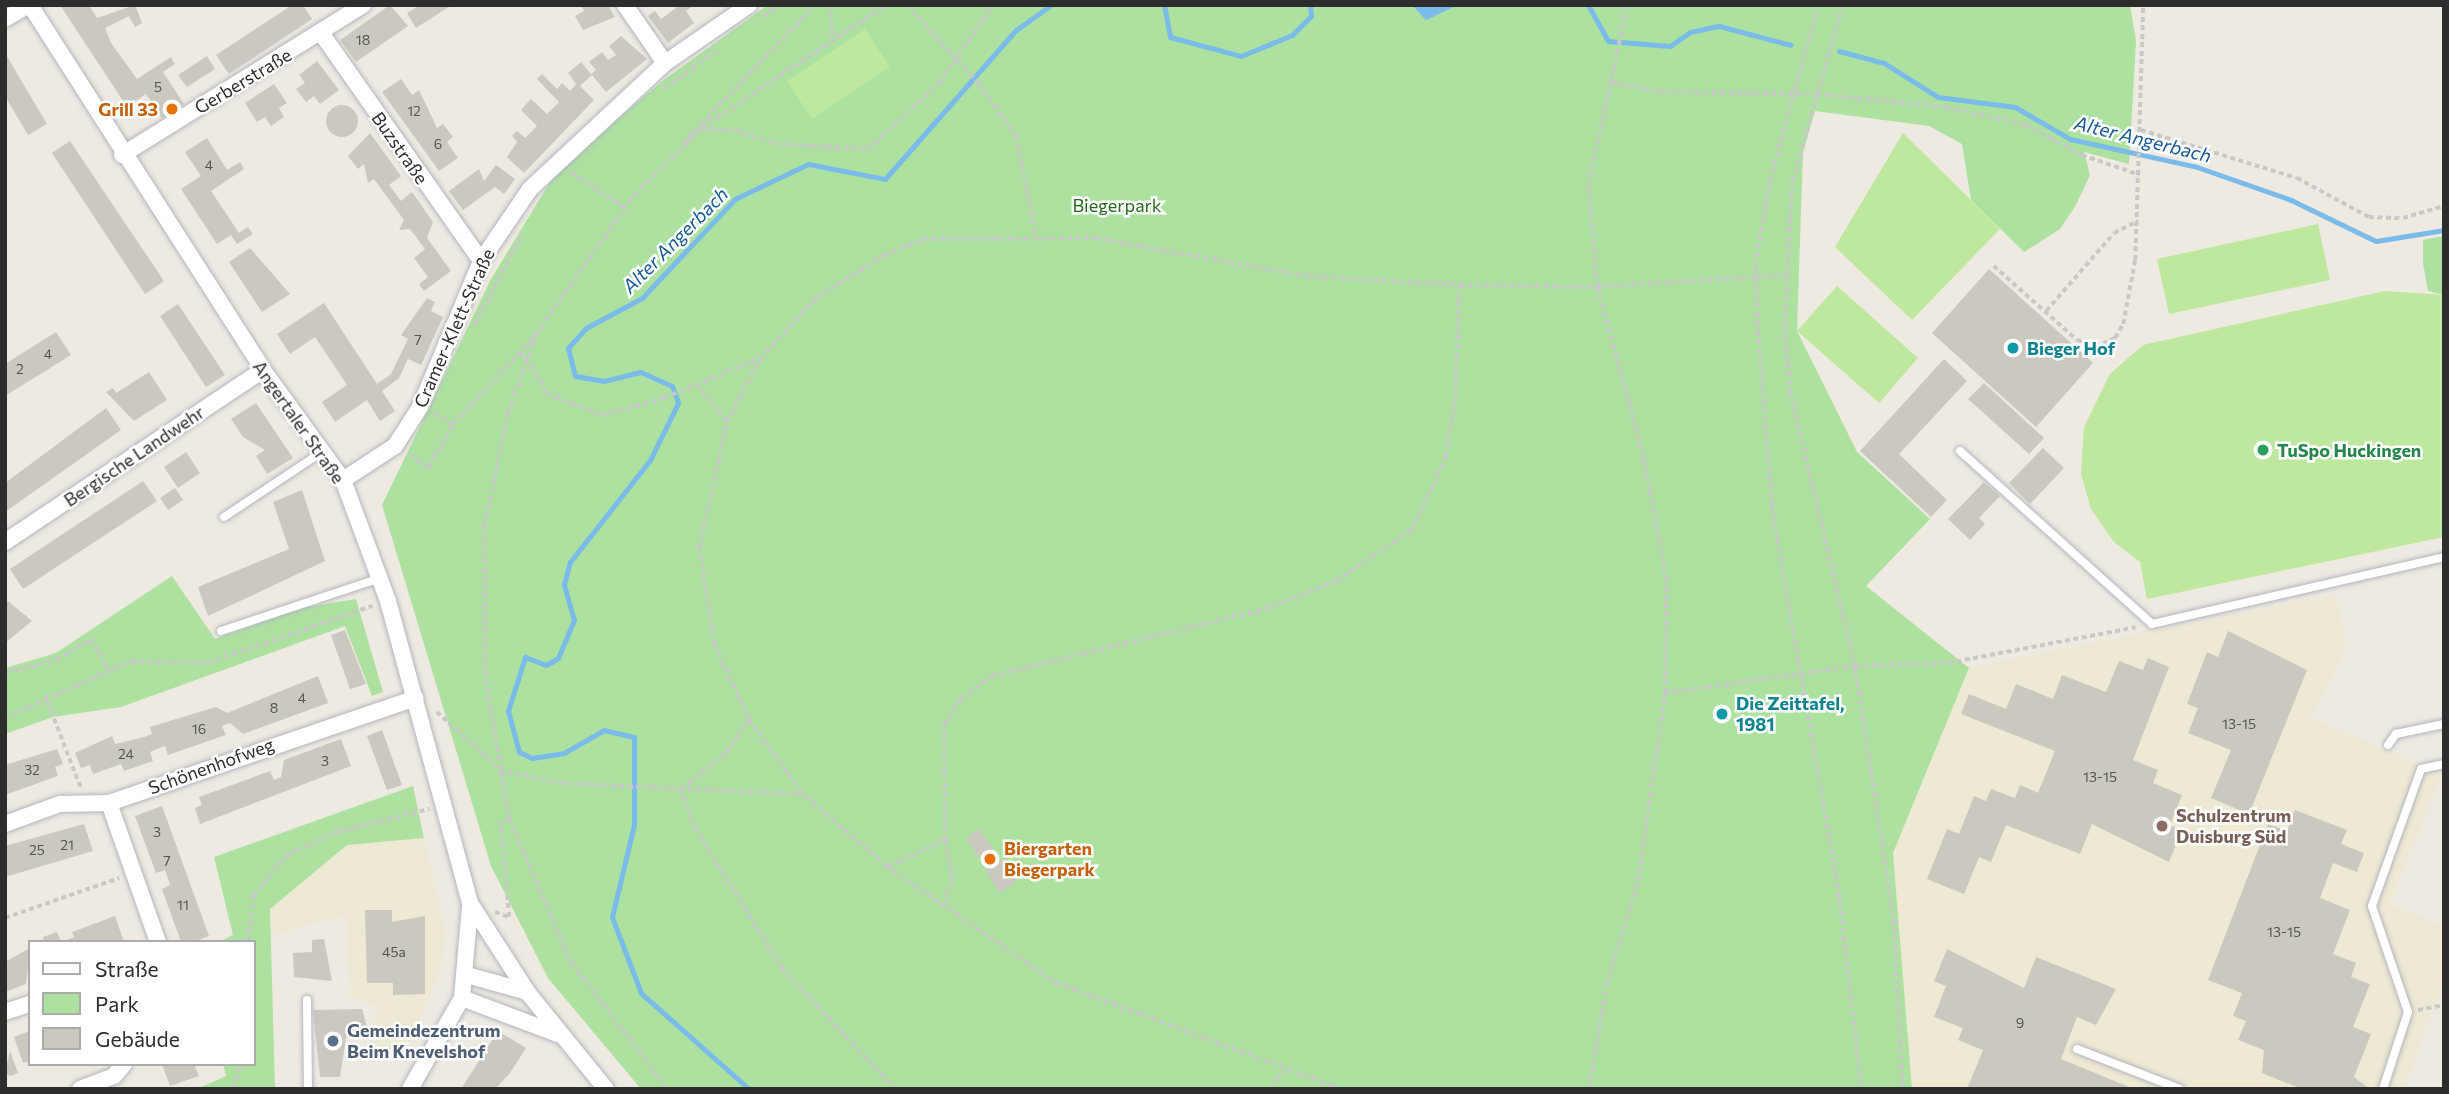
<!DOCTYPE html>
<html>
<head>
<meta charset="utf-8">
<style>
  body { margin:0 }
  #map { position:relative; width:2449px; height:1094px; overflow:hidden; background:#eeeae1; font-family:Commissioner,sans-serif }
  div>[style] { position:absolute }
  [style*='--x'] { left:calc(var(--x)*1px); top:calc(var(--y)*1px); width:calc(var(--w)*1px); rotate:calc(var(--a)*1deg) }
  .education>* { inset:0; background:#eee9d2 }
  .green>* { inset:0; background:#ade1a0 }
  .pitch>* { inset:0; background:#bde89d }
  .water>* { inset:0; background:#7abbea }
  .stream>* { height:5px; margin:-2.5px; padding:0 2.5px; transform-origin:2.5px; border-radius:2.5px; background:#7abbea }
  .building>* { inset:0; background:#cac8bf }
  .round { border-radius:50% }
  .path>* { height:3.5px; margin-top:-1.75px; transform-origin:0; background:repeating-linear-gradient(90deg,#c8c8c8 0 5px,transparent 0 8.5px) }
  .roads { filter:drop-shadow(0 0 2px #b4b5c0) drop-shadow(0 0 2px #b4b5c0) }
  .service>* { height:8px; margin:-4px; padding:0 4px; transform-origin:4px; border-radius:4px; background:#fff }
  .minor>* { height:16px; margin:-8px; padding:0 8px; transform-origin:8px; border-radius:8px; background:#fff }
  .dots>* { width:19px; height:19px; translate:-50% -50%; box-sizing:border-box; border:4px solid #fff; border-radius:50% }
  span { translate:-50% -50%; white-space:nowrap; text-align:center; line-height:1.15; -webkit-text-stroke:5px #fff; paint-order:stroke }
  .number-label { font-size:14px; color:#545452 }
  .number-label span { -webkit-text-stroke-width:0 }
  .street-label { font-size:18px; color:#2d2d2d }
  .food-label { font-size:18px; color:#c56008; font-weight:700 }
  .right { translate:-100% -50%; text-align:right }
  .left { translate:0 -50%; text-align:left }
  .park-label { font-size:18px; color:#23691f }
  .culture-label { font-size:18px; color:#0d838f; font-weight:700 }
  .leisure-label { font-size:18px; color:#27864d; font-weight:700 }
  .education-label { font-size:18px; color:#785e54; font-weight:700 }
  .service-label { font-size:18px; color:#4e5e75; font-weight:700 }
  .water-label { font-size:19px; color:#14589b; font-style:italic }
  .frame { position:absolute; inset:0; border:7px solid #2d2d2d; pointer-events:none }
  .legend { position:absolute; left:28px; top:940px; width:228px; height:126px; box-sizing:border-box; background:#fff; border:2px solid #ababab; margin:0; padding:9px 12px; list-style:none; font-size:21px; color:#2d2d2d }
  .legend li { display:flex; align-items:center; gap:14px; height:35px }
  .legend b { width:35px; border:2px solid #ababab }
</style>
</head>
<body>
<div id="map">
  <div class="education">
    <div style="clip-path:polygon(2336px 595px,2346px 648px,2310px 718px,2442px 774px,2389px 905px,2444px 926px,2444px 981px,2404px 1089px,1912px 1089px,1893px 853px,1969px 668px)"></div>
    <div style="clip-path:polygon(424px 838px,444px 928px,442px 966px,404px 1057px,375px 1049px,376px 1005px,350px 997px,347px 914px,271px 935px,270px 909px,347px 845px)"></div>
  </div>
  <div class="green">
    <div style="clip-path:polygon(768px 5px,2130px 5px,2136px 41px,2129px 164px,2084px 152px,2090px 175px,2076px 205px,2060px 229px,2024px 252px,1971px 200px,1962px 144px,1929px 126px,1815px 111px,1803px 152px,1797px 331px,1857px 452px,1930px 519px,1866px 586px,1969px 668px,1893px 853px,1912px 1089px,641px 1089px,548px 978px,491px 866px,382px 505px,491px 279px,558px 169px,665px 79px)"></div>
    <div style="clip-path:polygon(2444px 236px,2444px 295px,2428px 291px,2423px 263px,2423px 240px)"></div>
    <div style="clip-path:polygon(172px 576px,215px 639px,301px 608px,356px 599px,383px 692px,372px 696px,345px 626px,121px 707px,53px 717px,5px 734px,5px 668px,56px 653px)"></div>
    <div style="clip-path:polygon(413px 786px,424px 838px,347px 845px,270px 909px,275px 1089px,197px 1089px,226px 1076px,223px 1064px,254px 1064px,254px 942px,218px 942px,233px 935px,214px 857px)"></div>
  </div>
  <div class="pitch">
    <div style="clip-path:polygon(865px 29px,890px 67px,812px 119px,787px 81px)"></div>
    <div style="clip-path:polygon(1903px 133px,2000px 229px,1912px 320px,1835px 247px)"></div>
    <div style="clip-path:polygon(2318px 224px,2330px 280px,2169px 314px,2157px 259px)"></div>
    <div style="clip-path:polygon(1837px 286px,1918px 358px,1879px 403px,1797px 331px)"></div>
    <div style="clip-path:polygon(2385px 291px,2444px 295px,2444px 537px,2147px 599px,2140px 562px,2114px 542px,2091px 509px,2081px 474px,2084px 427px,2110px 374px,2143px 345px)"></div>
  </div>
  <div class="water">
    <div style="clip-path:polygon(1412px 5px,1458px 5px,1426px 20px)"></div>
  </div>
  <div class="stream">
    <div style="--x:1164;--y:5;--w:33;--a:79"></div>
    <div style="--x:1170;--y:37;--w:73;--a:15"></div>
    <div style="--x:1241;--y:56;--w:55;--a:-22.4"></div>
    <div style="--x:1292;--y:35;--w:27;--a:-45"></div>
    <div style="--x:1311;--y:16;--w:11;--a:-95"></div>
    <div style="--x:1588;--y:5;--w:41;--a:60.9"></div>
    <div style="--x:1608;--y:41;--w:62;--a:4.6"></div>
    <div style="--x:1670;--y:46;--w:24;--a:-35"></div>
    <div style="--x:1690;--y:32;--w:30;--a:-12"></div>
    <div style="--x:1719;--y:26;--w:74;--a:14.8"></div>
    <div style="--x:1839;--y:51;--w:47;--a:14.9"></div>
    <div style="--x:1884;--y:63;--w:64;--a:32.2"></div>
    <div style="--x:1938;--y:97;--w:78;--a:7.4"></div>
    <div style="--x:2015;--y:107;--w:64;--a:30.2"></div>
    <div style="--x:2070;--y:139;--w:130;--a:12.4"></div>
    <div style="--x:2197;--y:167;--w:100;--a:19.3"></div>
    <div style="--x:2291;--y:200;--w:94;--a:25.8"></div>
    <div style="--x:2376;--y:241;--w:69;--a:-9.2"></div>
    <div style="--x:749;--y:1089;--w:144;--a:-138.4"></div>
    <div style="--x:641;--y:993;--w:81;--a:-110.9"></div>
    <div style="--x:612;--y:917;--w:95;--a:-76.6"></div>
    <div style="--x:634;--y:825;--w:88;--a:-90"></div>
    <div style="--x:634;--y:737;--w:31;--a:-167"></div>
    <div style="--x:604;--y:730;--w:46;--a:150.1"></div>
    <div style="--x:564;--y:753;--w:32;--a:171"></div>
    <div style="--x:532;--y:758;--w:14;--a:-155"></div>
    <div style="--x:519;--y:752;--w:42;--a:-105"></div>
    <div style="--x:508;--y:711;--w:57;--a:-72.5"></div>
    <div style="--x:525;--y:657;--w:22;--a:21"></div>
    <div style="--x:546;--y:665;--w:14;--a:-30"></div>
    <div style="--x:558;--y:658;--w:41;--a:-67.2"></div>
    <div style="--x:574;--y:620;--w:37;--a:-106"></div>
    <div style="--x:564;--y:584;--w:23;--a:-75"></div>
    <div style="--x:570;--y:562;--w:130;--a:-51.9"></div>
    <div style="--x:650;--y:460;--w:64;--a:-63.8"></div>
    <div style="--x:678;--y:403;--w:18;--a:-109"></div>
    <div style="--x:672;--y:386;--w:35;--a:-156"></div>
    <div style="--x:640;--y:372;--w:37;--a:166"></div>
    <div style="--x:604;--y:381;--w:29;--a:-170"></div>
    <div style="--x:575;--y:376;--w:29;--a:-104"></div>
    <div style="--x:568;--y:348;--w:27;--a:-48"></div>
    <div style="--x:586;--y:328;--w:64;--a:-28.2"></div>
    <div style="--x:642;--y:298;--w:136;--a:-46.8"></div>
    <div style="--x:735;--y:199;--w:81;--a:-25.6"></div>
    <div style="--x:808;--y:164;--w:78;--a:11"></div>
    <div style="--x:885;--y:179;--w:198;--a:-48.7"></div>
    <div style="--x:1016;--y:30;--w:43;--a:-35.5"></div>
  </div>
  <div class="building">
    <div style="clip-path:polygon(60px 5px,89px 5px,97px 18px,135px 5px,142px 23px,135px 27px,129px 16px,105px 28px,111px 43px,137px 79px,171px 57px,175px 64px,163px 72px,184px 104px,162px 118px,146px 94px,127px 107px)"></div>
    <div style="clip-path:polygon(292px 5px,303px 5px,312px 19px,229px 74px,216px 55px)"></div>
    <div style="clip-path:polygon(390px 5px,408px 26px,356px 62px,340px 40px)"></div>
    <div style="clip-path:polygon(421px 5px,452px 5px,416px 28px,407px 13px)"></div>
    <div style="clip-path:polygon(581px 5px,608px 5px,615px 17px,583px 30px,575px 16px,584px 11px)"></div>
    <div style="clip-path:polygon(680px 5px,694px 5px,686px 11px,694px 23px,668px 43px,648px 16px,655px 11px,661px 19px)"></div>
    <div style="clip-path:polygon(621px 36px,647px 59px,606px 92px,592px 75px,580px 86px,594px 100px,524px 173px,507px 157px,517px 142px,512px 136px,517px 131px,525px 138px,537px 126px,521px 110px,531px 99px,547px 114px,559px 102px,537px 79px,542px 74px,557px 89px,562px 83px,570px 91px,576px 84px,568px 73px,581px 62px,591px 74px,596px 70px,589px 62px,602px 52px,608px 60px,616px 55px,609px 46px)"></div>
    <div style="clip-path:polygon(5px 53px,47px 124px,28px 135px,5px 96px)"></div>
    <div style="clip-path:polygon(207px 56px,215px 69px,187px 87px,178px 75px)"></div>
    <div style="clip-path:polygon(317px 61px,339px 90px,320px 104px,314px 96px,306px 102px,296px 89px,305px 83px,299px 75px)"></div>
    <div style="clip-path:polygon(401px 79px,412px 95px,419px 90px,437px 128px,443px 124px,453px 137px,447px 142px,458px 158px,439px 171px,382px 92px)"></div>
    <div style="clip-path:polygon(274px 84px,287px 103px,279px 108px,284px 117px,271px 126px,265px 117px,257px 122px,245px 103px)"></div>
    <div class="round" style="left:326px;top:105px;width:32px;height:32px"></div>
    <div style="clip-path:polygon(370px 133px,401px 176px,389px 185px,401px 201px,412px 192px,433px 222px,427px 238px,451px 271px,424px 291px,419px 284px,428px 277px,414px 258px,425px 249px,410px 229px,399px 230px,404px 220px,374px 179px,368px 183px,364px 164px,358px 169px,348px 156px)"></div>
    <div style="clip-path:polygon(207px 138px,227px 170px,240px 162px,244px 169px,211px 191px,239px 233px,248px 227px,253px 234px,237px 244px,231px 235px,217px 244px,181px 189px,201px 176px,185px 152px)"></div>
    <div style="clip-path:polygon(70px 141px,164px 281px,145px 294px,52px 153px)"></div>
    <div style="clip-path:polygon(496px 165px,515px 179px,504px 194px,495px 187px,463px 210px,449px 191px,479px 169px,484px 181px)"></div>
    <div style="clip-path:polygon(250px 248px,290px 294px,262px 312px,229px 262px)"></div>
    <div style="clip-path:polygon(1989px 269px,2093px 363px,2036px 427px,1932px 333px)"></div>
    <div style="clip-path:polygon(427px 298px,435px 302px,431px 311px,443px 317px,421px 365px,408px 359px,399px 378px,382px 391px,395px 411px,380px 421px,367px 400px,335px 422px,322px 402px,347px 385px,315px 337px,290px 354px,277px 334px,324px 303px,377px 384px,391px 374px,408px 339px,401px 335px)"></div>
    <div style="clip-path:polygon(178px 304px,225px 375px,206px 387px,160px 316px)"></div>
    <div style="clip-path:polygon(56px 332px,71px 355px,5px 396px,5px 364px)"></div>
    <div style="clip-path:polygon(1944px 359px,1967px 381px,1899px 454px,1947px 500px,1931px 517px,1860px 451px)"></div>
    <div style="clip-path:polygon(149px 372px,167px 400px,134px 421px,106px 392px,113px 388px,116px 393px)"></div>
    <div style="clip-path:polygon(1984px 383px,2044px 438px,2029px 454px,1968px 399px)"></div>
    <div style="clip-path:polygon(256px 403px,293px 458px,267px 474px,256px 456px,265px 450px,243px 437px,231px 419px)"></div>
    <div style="clip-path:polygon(106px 408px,121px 430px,5px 512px,5px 483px)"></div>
    <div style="clip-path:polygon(2043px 448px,2064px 468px,2030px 504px,2009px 483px)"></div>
    <div style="clip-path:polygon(186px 452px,200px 473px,178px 488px,164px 467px)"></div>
    <div style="clip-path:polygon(143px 481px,157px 501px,23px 589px,10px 569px)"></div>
    <div style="clip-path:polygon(1984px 482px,2000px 496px,1979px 518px,1985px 524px,1970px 540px,1948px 519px)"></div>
    <div style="clip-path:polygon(175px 488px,183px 500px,168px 510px,160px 498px)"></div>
    <div style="clip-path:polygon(302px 490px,325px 561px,208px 616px,198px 587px,289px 549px,273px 502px)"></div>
    <div style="clip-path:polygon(8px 601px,32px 621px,5px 643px,5px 604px)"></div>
    <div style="clip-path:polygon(345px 630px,366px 684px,350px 689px,331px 635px)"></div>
    <div style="clip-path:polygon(2228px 631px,2307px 670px,2249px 814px,2211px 798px,2231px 750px,2188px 733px,2198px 708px,2187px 704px,2207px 652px,2218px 657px)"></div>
    <div style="clip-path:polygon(2148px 658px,2169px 667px,2133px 760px,2158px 770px,2153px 783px,2182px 795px,2170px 825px,2182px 830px,2169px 862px,2092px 824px,2080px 854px,2006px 825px,1991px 862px,1979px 857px,1964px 894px,1927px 879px,1947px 829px,1959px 834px,1974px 796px,1986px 801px,1991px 789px,2015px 798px,2020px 785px,2038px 793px,2055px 751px,1961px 714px,1969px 694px,2006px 709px,2016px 684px,2053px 699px,2062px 675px,2106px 692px,2119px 661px,2143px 670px)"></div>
    <div style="clip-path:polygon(318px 676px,328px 703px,243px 734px,230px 723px,222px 726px,226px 735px,168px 755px,165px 746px,157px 749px,150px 752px,153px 761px,124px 771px,121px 764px,93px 774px,90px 765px,81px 768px,75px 753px,112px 736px,115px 744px,144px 737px,152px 734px,150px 727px,216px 707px,227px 713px)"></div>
    <div style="clip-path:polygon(382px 730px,402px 785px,387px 790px,367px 736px)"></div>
    <div style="clip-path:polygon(341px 739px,351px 766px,200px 824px,195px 808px,202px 805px,199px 797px,270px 771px,274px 780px,281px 777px,284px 760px)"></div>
    <div style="clip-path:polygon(57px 749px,63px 764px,55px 767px,58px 776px,5px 795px,5px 765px)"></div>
    <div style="clip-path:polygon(162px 806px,209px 936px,193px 942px,181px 942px,162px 889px,170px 885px,165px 870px,156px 873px,135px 816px)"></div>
    <div style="clip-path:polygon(2295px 810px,2347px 830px,2341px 844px,2364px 853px,2357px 872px,2333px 863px,2320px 898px,2350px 910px,2333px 954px,2356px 963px,2351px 977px,2370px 984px,2353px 1027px,2371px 1034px,2354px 1077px,2370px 1089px,2302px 1089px,2262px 1073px,2264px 1050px,2238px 1040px,2246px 1021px,2233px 1016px,2242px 993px,2208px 980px,2268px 824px,2287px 831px)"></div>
    <div style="clip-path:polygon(84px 824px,93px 851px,5px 877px,5px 846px)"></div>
    <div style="clip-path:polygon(980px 829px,993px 849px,979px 858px,966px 838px)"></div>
    <div style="clip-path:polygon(1005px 857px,1020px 878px,1000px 893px,985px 871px)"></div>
    <div style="clip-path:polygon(365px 910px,392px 910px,392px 922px,425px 916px,425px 994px,393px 995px,393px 983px,367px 983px)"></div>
    <div style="clip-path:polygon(115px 916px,124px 942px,62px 942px,74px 937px,72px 932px)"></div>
    <div style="clip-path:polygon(57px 932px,61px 942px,44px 942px,43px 937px)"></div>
    <div style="clip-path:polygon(324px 939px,332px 981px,294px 977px,293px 953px,312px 952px,312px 940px)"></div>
    <div style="clip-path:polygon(30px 948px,26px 984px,5px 992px,5px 962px)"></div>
    <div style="clip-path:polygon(1947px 949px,2024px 988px,2036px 957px,2116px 989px,2096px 1025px,2077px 1017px,2061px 1059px,2134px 1089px,1967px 1089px,1983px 1050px,1958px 1040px,1963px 1028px,1934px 1017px,1946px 986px,1934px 981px)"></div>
    <div style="clip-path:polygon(362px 1009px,368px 1031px,347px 1031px,340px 1077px,320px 1077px,313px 1010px)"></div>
    <div style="clip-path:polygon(30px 1031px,30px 1061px,23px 1063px,14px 1037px)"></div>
    <div style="clip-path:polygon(498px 1031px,526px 1048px,510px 1073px,495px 1089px,461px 1089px)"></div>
    <div style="clip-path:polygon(10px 1051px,18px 1073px,10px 1076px,5px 1073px)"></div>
    <div style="clip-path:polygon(162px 1064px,194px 1064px,199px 1076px,170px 1086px)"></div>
  </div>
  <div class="path">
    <div style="--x:830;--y:5;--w:35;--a:85"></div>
    <div style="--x:907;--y:5;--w:107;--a:47.7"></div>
    <div style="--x:979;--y:84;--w:64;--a:54.6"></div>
    <div style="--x:1016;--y:136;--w:100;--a:78.5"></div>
    <div style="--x:1819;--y:5;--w:179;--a:105.6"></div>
    <div style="--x:1771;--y:177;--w:85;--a:100.1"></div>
    <div style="--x:1756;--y:261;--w:70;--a:88.4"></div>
    <div style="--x:1758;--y:331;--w:176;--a:85.4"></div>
    <div style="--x:1772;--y:506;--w:394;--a:80.2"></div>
    <div style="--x:1839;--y:894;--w:196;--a:83.3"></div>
    <div style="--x:1843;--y:5;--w:187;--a:105.8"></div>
    <div style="--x:1792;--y:185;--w:144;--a:92.8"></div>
    <div style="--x:1785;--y:329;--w:61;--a:85.3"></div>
    <div style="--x:1790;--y:390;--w:284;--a:76.7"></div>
    <div style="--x:1855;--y:666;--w:93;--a:-1.8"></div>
    <div style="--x:1948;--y:663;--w:191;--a:-10.8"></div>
    <div style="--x:763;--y:17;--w:20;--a:-37"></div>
    <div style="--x:1612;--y:82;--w:50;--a:11.5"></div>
    <div style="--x:1661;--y:92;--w:154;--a:0.7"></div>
    <div style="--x:1815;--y:94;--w:132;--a:5.7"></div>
    <div style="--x:1946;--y:107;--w:82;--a:12.7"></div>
    <div style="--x:2026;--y:125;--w:64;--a:28.2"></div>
    <div style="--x:2082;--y:155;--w:61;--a:19"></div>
    <div style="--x:664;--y:89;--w:66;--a:-36.3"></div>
    <div style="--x:702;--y:128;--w:221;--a:-33.8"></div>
    <div style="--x:2141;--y:130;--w:163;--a:17.1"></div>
    <div style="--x:2297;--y:178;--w:82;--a:28.4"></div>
    <div style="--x:2369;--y:217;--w:34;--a:2"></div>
    <div style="--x:2403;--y:218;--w:43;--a:-16.3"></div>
    <div style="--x:683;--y:143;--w:191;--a:-46.3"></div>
    <div style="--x:571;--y:172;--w:66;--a:33.9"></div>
    <div style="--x:1994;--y:266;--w:111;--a:41.7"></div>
    <div style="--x:2077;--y:340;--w:19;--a:21"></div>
    <div style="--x:2095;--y:347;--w:22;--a:-24"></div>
    <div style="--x:2115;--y:338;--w:16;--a:-60"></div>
    <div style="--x:2123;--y:324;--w:65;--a:-79.4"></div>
    <div style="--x:2135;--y:260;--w:255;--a:-88.2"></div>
    <div style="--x:2046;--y:311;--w:103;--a:-48.9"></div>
    <div style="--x:2114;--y:233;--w:27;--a:-27"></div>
    <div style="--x:474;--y:325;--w:104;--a:-62"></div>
    <div style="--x:518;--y:354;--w:10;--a:24"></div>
    <div style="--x:527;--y:358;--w:41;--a:60.9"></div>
    <div style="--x:547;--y:394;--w:59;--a:20.9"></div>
    <div style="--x:602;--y:415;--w:64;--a:-15.3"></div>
    <div style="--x:664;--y:398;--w:102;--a:-22.5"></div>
    <div style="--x:697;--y:384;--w:48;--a:51.7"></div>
    <div style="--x:434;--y:414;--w:22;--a:27"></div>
    <div style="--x:454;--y:424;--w:117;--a:-47.4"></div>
    <div style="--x:410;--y:455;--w:22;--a:34"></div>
    <div style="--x:428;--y:467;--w:50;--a:-58.8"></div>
    <div style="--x:5;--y:673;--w:53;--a:-14.3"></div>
    <div style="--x:56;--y:660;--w:41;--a:-31"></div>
    <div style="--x:91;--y:639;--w:35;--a:59"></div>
    <div style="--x:1665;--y:693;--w:192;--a:-8.1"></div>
    <div style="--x:1855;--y:666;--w:257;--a:81.3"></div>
    <div style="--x:1894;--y:920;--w:169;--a:87"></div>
    <div style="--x:45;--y:695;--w:100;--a:68.8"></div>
    <div style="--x:437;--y:712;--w:79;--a:41.9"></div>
    <div style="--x:5;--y:718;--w:138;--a:-24.3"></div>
    <div style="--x:131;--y:661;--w:77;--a:1.5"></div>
    <div style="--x:208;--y:663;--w:174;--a:-19.2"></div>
    <div style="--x:749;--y:719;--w:93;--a:54.6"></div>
    <div style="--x:499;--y:770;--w:62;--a:12"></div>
    <div style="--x:560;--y:783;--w:121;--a:2.8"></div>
    <div style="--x:681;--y:789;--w:41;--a:70.3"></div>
    <div style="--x:695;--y:828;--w:165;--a:58.1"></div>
    <div style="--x:782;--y:968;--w:166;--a:47"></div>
    <div style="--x:887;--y:867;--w:64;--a:-25"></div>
    <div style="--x:945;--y:840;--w:115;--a:-90.5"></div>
    <div style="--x:944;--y:725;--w:31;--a:-57"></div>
    <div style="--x:961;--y:699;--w:39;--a:-37"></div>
    <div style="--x:992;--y:676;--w:285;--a:-13.8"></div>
    <div style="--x:1269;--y:608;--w:72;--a:-21.9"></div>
    <div style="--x:1336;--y:581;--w:92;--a:-33.9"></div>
    <div style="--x:1412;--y:530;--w:81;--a:-65.3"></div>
    <div style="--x:1446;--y:456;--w:57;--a:-80.9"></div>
    <div style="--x:1455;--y:400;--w:115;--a:-88"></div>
    <div style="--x:943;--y:906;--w:28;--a:-72"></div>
    <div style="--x:952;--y:879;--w:40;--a:-100"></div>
    <div style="--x:495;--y:912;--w:15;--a:20"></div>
    <div style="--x:509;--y:917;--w:94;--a:-95.5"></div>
    <div style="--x:500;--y:823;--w:10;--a:-24"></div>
    <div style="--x:5;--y:918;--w:121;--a:-19.3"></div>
    <div style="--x:241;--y:942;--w:8;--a:-23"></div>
    <div style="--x:248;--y:942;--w:46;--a:-83.8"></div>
    <div style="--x:253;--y:896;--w:53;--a:-50.3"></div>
    <div style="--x:287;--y:855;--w:55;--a:-24.7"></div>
    <div style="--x:337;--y:832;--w:95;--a:-14"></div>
    <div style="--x:2418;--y:1010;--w:26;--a:-11"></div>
    <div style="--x:233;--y:1089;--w:26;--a:-72"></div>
    <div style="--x:667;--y:1089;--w:158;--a:-127.3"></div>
    <div style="--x:571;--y:963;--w:157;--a:-113.3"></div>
    <div style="--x:509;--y:819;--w:146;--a:-99.5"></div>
    <div style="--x:485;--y:675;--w:149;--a:-90.4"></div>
    <div style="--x:484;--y:526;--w:116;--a:-78.1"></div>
    <div style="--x:508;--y:412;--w:82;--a:-70.7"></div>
    <div style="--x:535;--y:335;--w:171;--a:-54.7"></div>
    <div style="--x:634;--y:195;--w:94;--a:-44.6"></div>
    <div style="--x:701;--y:129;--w:34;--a:2"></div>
    <div style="--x:735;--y:130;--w:43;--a:18.9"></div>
    <div style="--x:776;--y:144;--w:92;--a:3.1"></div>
    <div style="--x:868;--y:149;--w:97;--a:-42.9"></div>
    <div style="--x:939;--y:83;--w:95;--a:-55.3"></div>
    <div style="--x:1271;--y:1089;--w:20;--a:-60"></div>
    <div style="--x:1340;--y:1089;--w:302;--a:-159.6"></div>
    <div style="--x:1057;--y:984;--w:206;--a:-145.5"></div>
    <div style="--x:887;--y:867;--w:111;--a:-139.4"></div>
    <div style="--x:803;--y:795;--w:122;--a:-177.2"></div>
    <div style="--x:681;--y:789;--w:58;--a:-38.7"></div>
    <div style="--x:726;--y:753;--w:41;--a:-55.9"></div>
    <div style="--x:749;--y:719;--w:82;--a:-115.3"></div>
    <div style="--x:714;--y:645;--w:99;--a:-98.7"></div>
    <div style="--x:699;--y:547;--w:128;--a:-77.4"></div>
    <div style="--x:727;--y:422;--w:71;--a:-62.4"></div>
    <div style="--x:760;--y:359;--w:83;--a:-47.4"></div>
    <div style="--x:816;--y:298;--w:80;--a:-32.3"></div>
    <div style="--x:884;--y:255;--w:42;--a:-22.3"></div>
    <div style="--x:923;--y:239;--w:172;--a:-0.3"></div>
    <div style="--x:1095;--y:238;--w:214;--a:10.2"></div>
    <div style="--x:1306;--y:276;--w:153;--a:3.4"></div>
    <div style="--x:1459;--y:285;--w:138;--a:0.8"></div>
    <div style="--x:1597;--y:287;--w:191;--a:-3.6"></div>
    <div style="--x:1589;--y:1089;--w:104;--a:-80.6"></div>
    <div style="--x:1606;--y:986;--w:110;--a:-73.1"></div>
    <div style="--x:1638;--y:881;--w:190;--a:-81.8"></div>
    <div style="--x:1665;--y:693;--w:113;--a:-89.5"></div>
    <div style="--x:1666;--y:580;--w:126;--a:-100.5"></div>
    <div style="--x:1643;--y:456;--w:175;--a:-105.2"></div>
    <div style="--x:1597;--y:287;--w:101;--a:-95.1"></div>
    <div style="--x:1588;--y:186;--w:185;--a:-77.8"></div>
  </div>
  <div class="roads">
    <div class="service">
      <div style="--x:1960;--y:451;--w:258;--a:42"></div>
      <div style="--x:2152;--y:624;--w:300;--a:-12.9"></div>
      <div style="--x:224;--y:517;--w:118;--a:-33.6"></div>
      <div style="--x:221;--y:631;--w:168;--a:-18.4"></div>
      <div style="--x:2388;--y:745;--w:14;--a:-54"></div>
      <div style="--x:2396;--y:734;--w:49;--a:-11.8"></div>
      <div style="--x:307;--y:1000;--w:89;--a:89.4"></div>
      <div style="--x:2077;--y:1049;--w:110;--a:21.2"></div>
      <div style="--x:2383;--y:1089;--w:81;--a:-72"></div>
      <div style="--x:2408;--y:1012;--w:112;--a:-108.8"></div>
      <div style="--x:2372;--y:906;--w:145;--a:-70.3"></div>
      <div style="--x:2421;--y:769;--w:24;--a:-12"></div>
    </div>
    <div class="minor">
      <div style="--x:30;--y:5;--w:433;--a:57.4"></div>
      <div style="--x:263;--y:370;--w:136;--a:54"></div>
      <div style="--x:343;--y:480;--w:129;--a:69.6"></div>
      <div style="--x:388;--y:601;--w:313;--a:74.8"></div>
      <div style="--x:470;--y:903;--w:107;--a:57.2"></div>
      <div style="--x:528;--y:993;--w:124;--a:50.9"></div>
      <div style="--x:625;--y:5;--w:70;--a:55.4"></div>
      <div style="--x:5;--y:19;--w:27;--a:-31"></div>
      <div style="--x:321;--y:33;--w:279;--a:54.9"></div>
      <div style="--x:122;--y:155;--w:284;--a:-31.9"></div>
      <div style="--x:343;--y:480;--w:62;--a:-33.2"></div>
      <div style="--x:395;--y:446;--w:46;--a:-57.3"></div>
      <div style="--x:420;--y:407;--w:158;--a:-67.3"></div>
      <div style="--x:481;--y:261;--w:87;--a:-55.8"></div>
      <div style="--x:530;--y:189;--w:185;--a:-43"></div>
      <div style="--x:665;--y:63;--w:102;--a:-34.6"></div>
      <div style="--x:5;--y:542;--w:310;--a:-33.7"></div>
      <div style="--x:109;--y:803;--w:147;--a:70.6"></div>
      <div style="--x:5;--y:824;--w:59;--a:-20"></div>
      <div style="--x:60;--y:804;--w:49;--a:-1.2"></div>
      <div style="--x:109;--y:803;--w:324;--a:-18.9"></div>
      <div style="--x:467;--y:975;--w:63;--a:15.6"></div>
      <div style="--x:462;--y:998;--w:103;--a:20.6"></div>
      <div style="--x:5;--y:1012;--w:26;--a:-18"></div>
      <div style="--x:80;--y:1089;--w:36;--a:-21"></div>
      <div style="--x:114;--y:1076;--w:16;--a:-50"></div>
      <div style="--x:410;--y:1089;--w:105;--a:-60.3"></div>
      <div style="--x:462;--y:998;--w:92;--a:-85"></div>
    </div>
  </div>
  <div class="dots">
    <div style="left:172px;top:109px;background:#e8710a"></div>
    <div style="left:2013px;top:348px;background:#0f9aa8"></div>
    <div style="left:2263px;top:450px;background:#2e9e5b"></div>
    <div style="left:1722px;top:714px;background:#0f9aa8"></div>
    <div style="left:2162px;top:826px;background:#8d6e63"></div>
    <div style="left:990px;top:859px;background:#e8710a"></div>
    <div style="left:333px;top:1041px;background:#5c6f8a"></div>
  </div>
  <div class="number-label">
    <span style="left:363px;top:40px">18</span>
    <span style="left:158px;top:87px">5</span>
    <span style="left:414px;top:111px">12</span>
    <span style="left:438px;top:144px">6</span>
    <span style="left:209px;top:165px">4</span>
    <span style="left:418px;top:340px">7</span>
    <span style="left:48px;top:354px">4</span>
    <span style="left:20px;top:369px">2</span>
    <span style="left:302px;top:698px">4</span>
    <span style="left:274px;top:708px">8</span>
    <span style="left:2239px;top:724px">13-15</span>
    <span style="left:199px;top:729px">16</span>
    <span style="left:126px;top:754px">24</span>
    <span style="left:325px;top:761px">3</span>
    <span style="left:32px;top:770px">32</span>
    <span style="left:2100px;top:777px">13-15</span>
    <span style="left:157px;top:832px">3</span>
    <span style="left:67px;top:845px">21</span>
    <span style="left:37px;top:850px">25</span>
    <span style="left:167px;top:861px">7</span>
    <span style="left:183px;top:905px">11</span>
    <span style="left:2284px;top:932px">13-15</span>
    <span style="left:394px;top:952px">45a</span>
    <span style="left:2020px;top:1023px">9</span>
  </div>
  <div class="street-label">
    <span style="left:243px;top:81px;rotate:-31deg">Gerberstraße</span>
    <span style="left:400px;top:148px;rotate:55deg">Buzstraße</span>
    <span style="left:454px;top:328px;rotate:-66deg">Cramer-Klett-Straße</span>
    <span style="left:299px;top:422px;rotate:55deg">Angertaler Straße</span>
    <span style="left:134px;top:456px;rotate:-34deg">Bergische Landwehr</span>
    <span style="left:211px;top:766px;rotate:-20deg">Schönenhofweg</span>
  </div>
  <div class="food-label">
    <span class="right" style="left:158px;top:109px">Grill 33</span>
    <span class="left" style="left:1004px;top:859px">Biergarten<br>Biegerpark</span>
  </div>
  <div class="park-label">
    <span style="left:1117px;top:205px">Biegerpark</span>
  </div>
  <div class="culture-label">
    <span class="left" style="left:2027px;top:348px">Bieger Hof</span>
    <span class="left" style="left:1736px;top:714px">Die Zeittafel,<br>1981</span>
  </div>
  <div class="leisure-label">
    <span class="left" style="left:2277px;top:450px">TuSpo Huckingen</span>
  </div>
  <div class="education-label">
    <span class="left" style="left:2176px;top:826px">Schulzentrum<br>Duisburg Süd</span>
  </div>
  <div class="service-label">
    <span class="left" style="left:347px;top:1041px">Gemeindezentrum<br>Beim Knevelshof</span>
  </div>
  <div class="water-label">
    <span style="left:2143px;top:139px;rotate:14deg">Alter Angerbach</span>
    <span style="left:675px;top:240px;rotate:-45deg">Alter Angerbach</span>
  </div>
  <div class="frame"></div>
  <ul class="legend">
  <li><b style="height:9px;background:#fff"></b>Straße</li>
  <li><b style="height:19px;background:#ade1a0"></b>Park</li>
  <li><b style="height:19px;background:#cac8bf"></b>Gebäude</li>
  </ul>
</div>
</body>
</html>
